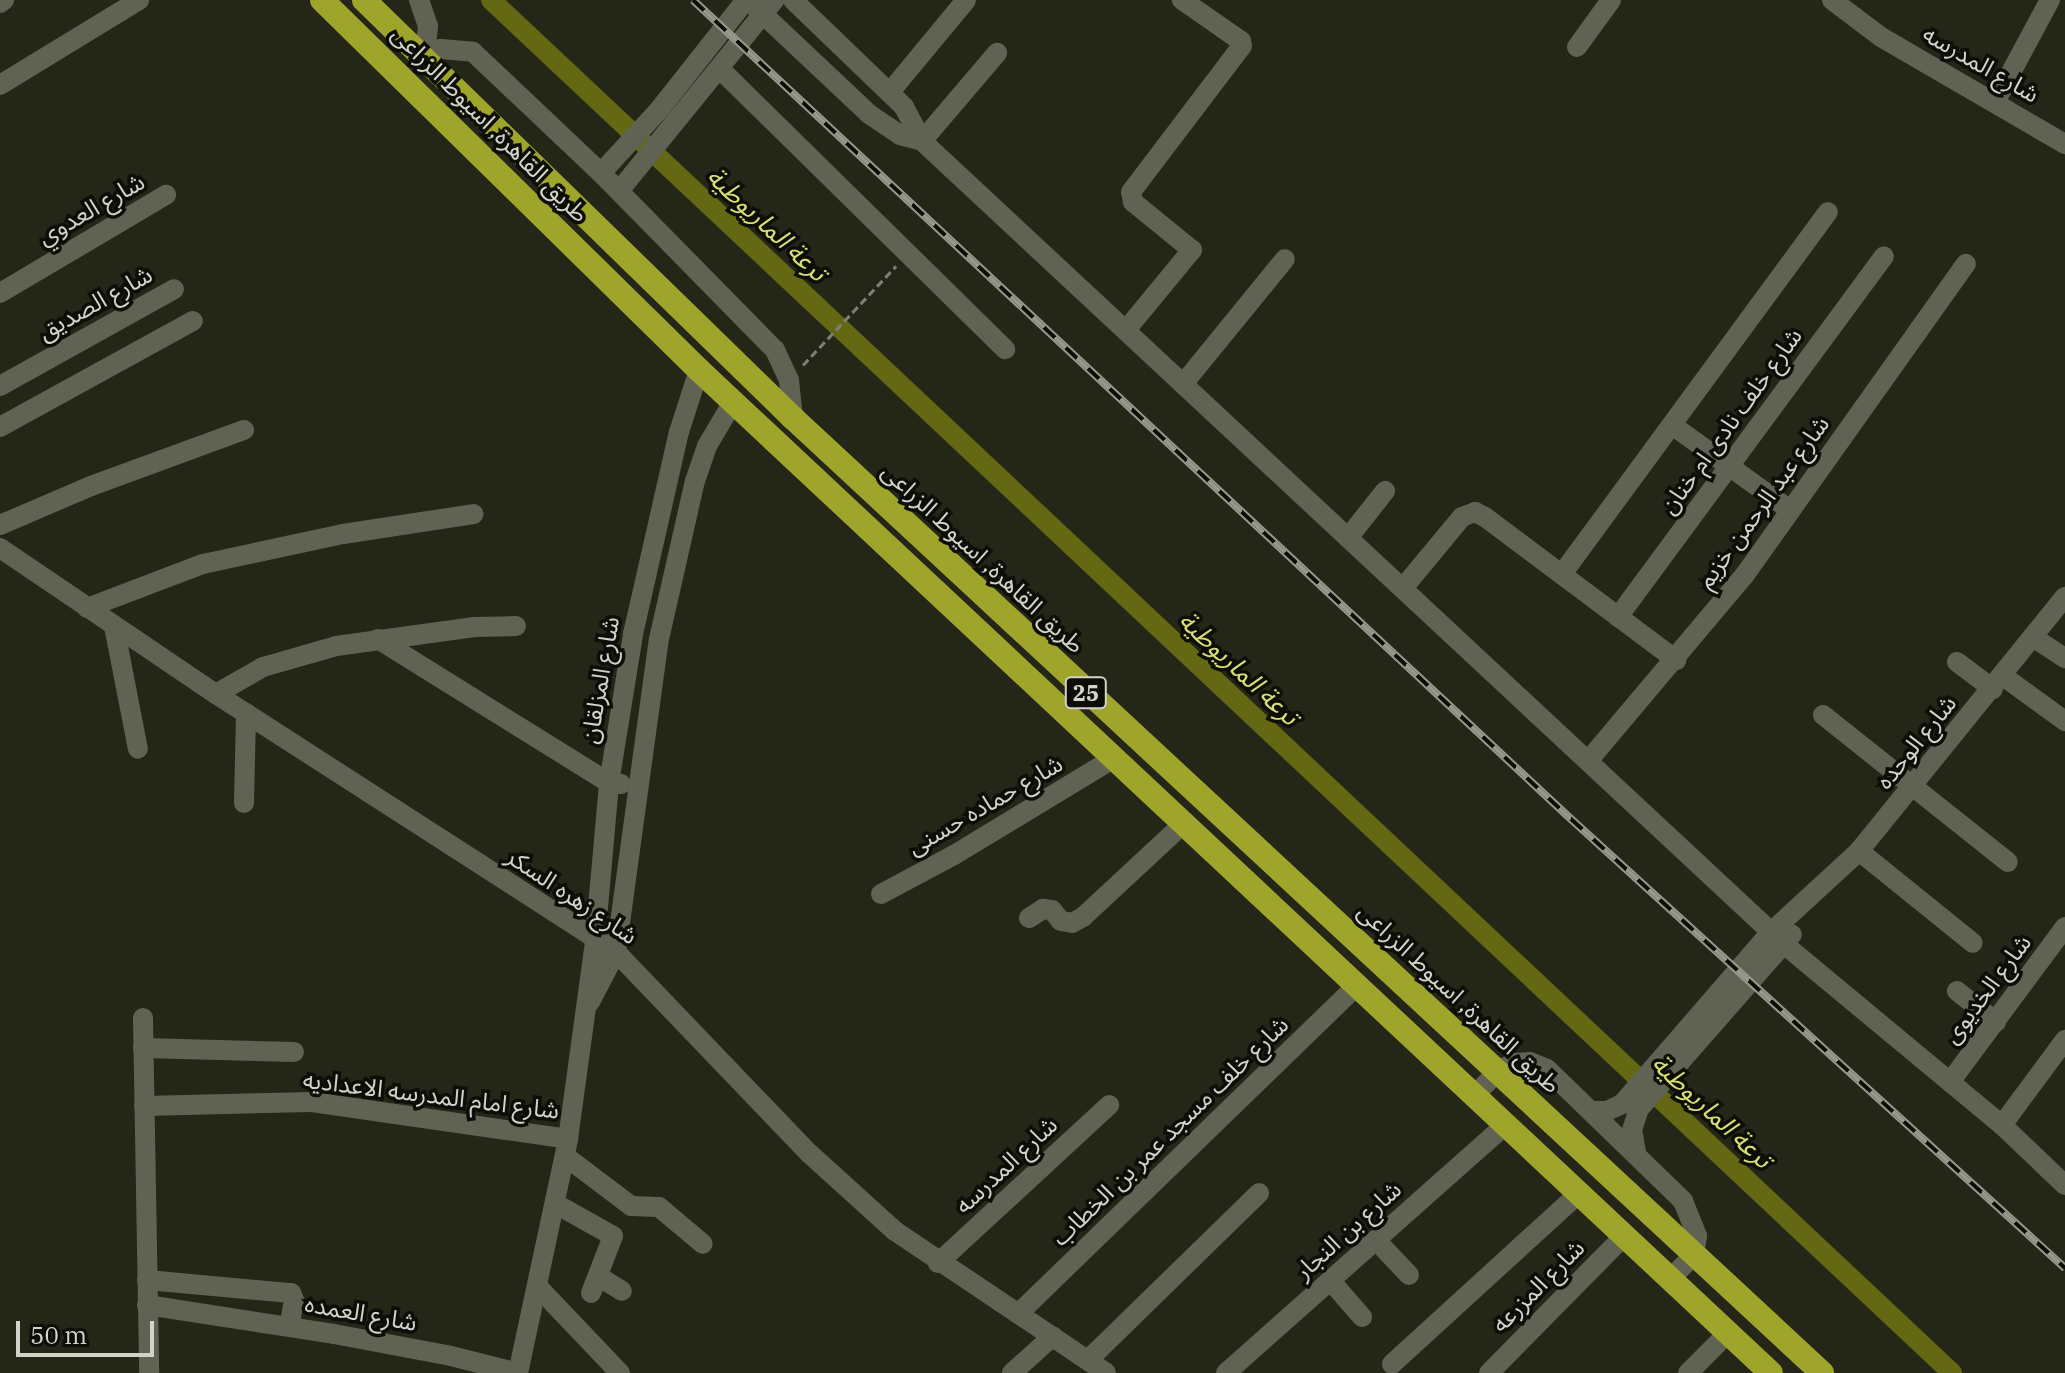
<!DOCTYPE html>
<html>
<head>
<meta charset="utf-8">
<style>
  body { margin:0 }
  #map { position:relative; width:2065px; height:1373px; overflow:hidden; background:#242618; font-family:"IBM Plex Serif","Noto Sans Arabic",serif }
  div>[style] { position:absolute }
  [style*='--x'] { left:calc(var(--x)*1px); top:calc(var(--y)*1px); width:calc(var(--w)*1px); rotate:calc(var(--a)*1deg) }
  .canal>* { height:20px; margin:-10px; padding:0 10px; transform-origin:10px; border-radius:10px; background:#646813 }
  .path>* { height:3px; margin-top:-1.5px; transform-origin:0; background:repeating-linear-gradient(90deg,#7f8075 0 8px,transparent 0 12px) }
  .minor>* { height:20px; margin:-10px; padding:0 10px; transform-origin:10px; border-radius:10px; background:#606253 }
  .highway>* { height:24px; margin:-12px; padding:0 12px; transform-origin:12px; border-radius:12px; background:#9ea52a }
  .rail>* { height:8px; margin-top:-4px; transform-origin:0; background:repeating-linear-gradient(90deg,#0d0e08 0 15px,#96988d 0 30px); box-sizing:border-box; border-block:2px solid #96988d }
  span { translate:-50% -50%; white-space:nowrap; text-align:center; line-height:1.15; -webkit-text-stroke:7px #0d0e08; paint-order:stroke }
  .shield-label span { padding:2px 6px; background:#0d0e08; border:2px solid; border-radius:6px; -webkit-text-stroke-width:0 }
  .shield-label { font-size:22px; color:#d2d3ca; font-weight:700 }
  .street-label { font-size:24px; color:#d2d3ca }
  .water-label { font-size:26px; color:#d7df73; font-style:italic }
  .scale { position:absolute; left:16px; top:1321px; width:138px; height:36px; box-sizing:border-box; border:4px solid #d2d3ca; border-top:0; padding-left:10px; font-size:24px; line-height:28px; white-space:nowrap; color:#d2d3ca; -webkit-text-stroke:6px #0d0e08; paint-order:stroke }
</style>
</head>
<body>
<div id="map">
  <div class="canal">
    <div style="--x:491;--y:0;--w:2005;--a:43.22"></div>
  </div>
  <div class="path">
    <div style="--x:803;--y:365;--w:136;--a:-46.8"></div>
  </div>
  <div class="minor">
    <div style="--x:419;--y:0;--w:28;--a:71"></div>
    <div style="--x:428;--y:26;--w:31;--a:96"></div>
    <div style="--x:748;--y:0;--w:166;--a:43.3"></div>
    <div style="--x:869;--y:114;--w:37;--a:34"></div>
    <div style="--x:900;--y:135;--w:23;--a:15"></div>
    <div style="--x:793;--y:0;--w:154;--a:43.9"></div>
    <div style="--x:904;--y:107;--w:38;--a:62"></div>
    <div style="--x:922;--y:141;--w:1179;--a:42.97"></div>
    <div style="--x:1785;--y:945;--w:282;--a:39.7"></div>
    <div style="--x:2002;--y:1125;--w:87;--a:43.6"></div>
    <div style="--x:1832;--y:0;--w:61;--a:37.1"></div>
    <div style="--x:1881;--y:37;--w:213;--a:30.2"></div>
    <div style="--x:0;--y:3;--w:5;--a:-37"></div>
    <div style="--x:1577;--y:47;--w:58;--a:-54.1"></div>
    <div style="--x:425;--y:57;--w:18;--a:-27"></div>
    <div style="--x:441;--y:49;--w:32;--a:5"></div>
    <div style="--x:473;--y:52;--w:176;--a:43.4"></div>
    <div style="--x:601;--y:173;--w:248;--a:45.5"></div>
    <div style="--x:775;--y:350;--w:33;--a:65"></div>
    <div style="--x:789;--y:380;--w:38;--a:84"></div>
    <div style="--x:720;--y:69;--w:400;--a:44.5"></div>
    <div style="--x:0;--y:85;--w:163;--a:-31.4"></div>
    <div style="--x:890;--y:92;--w:119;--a:-50.4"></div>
    <div style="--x:1995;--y:102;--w:116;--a:-61.7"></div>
    <div style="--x:922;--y:141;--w:116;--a:-49.6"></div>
    <div style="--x:601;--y:173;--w:86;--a:-47.4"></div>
    <div style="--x:659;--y:110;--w:140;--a:-51.7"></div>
    <div style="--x:619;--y:191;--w:246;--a:-50.9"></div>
    <div style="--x:0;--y:293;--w:193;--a:-30.6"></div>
    <div style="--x:1126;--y:330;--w:104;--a:-50.5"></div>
    <div style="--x:1192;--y:250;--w:76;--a:-140.9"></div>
    <div style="--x:1133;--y:202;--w:10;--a:-101"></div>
    <div style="--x:1131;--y:192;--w:183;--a:-52.8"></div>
    <div style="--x:1242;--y:46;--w:5;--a:-101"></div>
    <div style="--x:1241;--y:41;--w:72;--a:-145.2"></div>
    <div style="--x:1183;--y:384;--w:161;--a:-50.8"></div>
    <div style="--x:0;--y:386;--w:199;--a:-29.1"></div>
    <div style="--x:1672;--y:425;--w:145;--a:35.8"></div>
    <div style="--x:0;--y:427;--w:220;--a:-28.8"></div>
    <div style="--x:0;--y:525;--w:99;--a:-23.2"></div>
    <div style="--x:91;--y:486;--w:163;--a:-20.1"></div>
    <div style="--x:1348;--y:538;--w:60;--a:-51.8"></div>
    <div style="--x:0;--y:548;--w:261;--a:34.1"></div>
    <div style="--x:216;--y:694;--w:476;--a:32.8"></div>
    <div style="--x:616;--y:952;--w:280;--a:46.2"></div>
    <div style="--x:810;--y:1154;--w:115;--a:42.2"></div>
    <div style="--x:895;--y:1231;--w:254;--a:33.9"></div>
    <div style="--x:1562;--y:574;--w:449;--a:-53.7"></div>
    <div style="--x:1403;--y:588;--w:92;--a:-50.3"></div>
    <div style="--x:1462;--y:517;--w:14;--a:-21"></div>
    <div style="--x:1475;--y:512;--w:11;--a:27"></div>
    <div style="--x:1485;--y:517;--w:239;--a:36.8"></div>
    <div style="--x:87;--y:608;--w:124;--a:-20.8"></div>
    <div style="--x:203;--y:564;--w:143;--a:-12.1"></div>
    <div style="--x:343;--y:534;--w:132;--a:-8.7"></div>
    <div style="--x:1618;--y:617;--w:448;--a:-53.6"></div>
    <div style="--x:114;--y:626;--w:125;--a:79"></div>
    <div style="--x:2034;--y:638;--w:37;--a:33"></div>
    <div style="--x:378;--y:639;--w:272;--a:31.9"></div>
    <div style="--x:609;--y:783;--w:12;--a:5"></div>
    <div style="--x:1957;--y:662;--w:45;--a:36.9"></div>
    <div style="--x:2003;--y:676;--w:77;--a:36"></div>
    <div style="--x:216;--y:694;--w:54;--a:-29.9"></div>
    <div style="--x:263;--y:667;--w:76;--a:-16"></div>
    <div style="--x:336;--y:646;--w:140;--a:-7.8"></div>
    <div style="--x:475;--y:627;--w:41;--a:-1.4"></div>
    <div style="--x:1823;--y:715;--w:236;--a:38.5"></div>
    <div style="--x:1588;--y:761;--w:242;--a:-49.9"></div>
    <div style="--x:1744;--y:576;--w:383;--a:-54.6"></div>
    <div style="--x:244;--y:803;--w:90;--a:-88.7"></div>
    <div style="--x:1859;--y:851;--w:146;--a:38.9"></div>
    <div style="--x:881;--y:894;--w:83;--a:-28.1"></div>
    <div style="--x:954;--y:855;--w:187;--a:-31.2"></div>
    <div style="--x:1029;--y:918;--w:17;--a:-33"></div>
    <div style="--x:1043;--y:909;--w:9;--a:6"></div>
    <div style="--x:1052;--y:910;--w:14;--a:51"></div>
    <div style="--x:1061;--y:921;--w:11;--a:10"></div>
    <div style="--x:1072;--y:923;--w:13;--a:-29"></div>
    <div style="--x:1083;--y:917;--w:137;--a:-42.9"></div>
    <div style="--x:1957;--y:991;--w:50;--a:38.5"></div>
    <div style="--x:590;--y:1002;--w:56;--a:-62.5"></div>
    <div style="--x:616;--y:952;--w:316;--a:-82.2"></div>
    <div style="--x:659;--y:639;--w:162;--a:-77.2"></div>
    <div style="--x:695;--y:481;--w:37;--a:-71"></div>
    <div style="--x:707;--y:446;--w:51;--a:-59.4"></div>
    <div style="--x:143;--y:1018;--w:355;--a:89"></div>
    <div style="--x:143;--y:1048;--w:151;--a:1.5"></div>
    <div style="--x:1950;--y:1082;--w:193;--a:-53.4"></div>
    <div style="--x:1473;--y:1097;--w:36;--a:-46"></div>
    <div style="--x:1498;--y:1071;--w:17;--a:-28"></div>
    <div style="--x:1513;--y:1063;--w:17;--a:-3"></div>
    <div style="--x:1530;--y:1062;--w:18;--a:22"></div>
    <div style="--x:1547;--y:1069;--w:190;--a:44.1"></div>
    <div style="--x:1683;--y:1201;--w:38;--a:68"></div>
    <div style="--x:1697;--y:1236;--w:19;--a:99"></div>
    <div style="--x:1694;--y:1255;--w:34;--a:135"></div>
    <div style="--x:144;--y:1106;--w:168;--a:-1.4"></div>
    <div style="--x:312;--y:1102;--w:259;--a:8.2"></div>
    <div style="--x:1591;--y:1111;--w:16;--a:0"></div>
    <div style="--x:1607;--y:1111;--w:17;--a:-25"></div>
    <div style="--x:1622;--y:1104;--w:228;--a:-49.1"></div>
    <div style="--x:1771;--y:932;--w:120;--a:-42.6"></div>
    <div style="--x:1859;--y:851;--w:327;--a:-51"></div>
    <div style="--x:2002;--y:1125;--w:106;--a:-53.5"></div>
    <div style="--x:1636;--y:1152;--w:22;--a:-100"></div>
    <div style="--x:1632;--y:1130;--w:22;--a:-72"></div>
    <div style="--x:1639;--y:1109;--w:232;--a:-48.8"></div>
    <div style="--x:565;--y:1156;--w:83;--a:37.1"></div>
    <div style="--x:631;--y:1206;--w:28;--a:2"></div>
    <div style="--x:659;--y:1207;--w:57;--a:40.1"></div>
    <div style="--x:556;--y:1204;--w:65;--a:29.3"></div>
    <div style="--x:613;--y:1236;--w:61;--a:111.1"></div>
    <div style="--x:1376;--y:1240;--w:48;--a:46.7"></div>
    <div style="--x:938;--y:1263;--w:233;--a:-42.7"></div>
    <div style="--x:598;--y:1276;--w:28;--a:32"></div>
    <div style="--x:147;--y:1280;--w:145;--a:5.2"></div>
    <div style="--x:291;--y:1293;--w:8;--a:67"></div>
    <div style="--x:294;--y:1300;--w:27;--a:100"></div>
    <div style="--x:1330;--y:1280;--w:49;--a:49.1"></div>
    <div style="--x:538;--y:1287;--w:119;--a:46.4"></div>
    <div style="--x:147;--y:1305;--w:189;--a:8.8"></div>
    <div style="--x:334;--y:1334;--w:119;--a:10.6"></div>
    <div style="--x:451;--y:1356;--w:69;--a:14.2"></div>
    <div style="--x:1019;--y:1313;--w:470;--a:-44.1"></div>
    <div style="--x:1088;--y:1360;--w:239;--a:-44.3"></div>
    <div style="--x:1392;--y:1364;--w:252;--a:-42.4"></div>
    <div style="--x:518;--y:1373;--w:239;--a:-77.9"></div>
    <div style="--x:568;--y:1139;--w:200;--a:-82.2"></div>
    <div style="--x:595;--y:941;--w:159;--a:-84.9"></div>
    <div style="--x:609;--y:783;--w:151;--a:-80.8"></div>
    <div style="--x:633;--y:634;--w:207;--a:-77.2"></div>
    <div style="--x:679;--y:432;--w:65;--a:-72.1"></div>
    <div style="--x:1012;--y:1373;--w:55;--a:-42.1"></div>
    <div style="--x:1226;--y:1373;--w:372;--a:-41.6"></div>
    <div style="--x:1489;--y:1373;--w:192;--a:-45.4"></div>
    <div style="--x:1688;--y:1373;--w:57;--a:-45"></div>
  </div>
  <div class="highway">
    <div style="--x:322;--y:0;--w:528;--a:44.46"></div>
    <div style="--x:699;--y:370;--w:1468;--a:43.1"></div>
    <div style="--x:364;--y:0;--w:599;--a:44.26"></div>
    <div style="--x:793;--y:418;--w:1404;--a:42.86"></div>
  </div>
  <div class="rail">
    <div style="--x:693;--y:0;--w:1201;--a:43.01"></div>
    <div style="--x:1571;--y:819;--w:668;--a:42.27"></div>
  </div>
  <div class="shield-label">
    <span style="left:1086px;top:693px">25</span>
  </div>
  <div class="street-label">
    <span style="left:1981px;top:64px;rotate:30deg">شارع المدرسه</span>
    <span style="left:490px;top:124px;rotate:45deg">طريق القاهرة, اسيوط الزراعى</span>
    <span style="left:91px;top:209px;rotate:-30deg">شارع العدوي</span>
    <span style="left:95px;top:303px;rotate:-29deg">شارع الصديق</span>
    <span style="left:1731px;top:421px;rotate:-54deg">شارع خلف نادى ام خنان</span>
    <span style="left:1763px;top:502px;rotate:-54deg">شارع عبد الرحمن خزيم</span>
    <span style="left:983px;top:558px;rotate:43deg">طريق القاهرة, اسيوط الزراعى</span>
    <span style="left:600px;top:680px;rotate:-80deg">شارع المزلقان</span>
    <span style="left:1916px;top:742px;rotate:-51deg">شارع الوحده</span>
    <span style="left:985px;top:805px;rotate:-30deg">شارع حماده حسنى</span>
    <span style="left:572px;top:896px;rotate:34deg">شارع زهره السكر</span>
    <span style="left:1987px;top:989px;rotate:-53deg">شارع الخديوى</span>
    <span style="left:1459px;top:998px;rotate:43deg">طريق القاهرة, اسيوط الزراعى</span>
    <span style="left:431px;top:1095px;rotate:7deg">شارع امام المدرسه الاعداديه</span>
    <span style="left:1170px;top:1131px;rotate:-44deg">شارع خلف مسجد عمر بن الخطاب</span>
    <span style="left:1006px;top:1165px;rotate:-43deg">شارع المدرسه</span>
    <span style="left:1348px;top:1230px;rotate:-42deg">شارع بن النجار</span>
    <span style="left:1538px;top:1286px;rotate:-45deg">شارع المزرعه</span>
    <span style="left:361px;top:1313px;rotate:10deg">شارع العمده</span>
  </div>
  <div class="water-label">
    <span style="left:767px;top:224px;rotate:43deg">ترعة الماريوطية</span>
    <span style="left:1239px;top:668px;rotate:43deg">ترعة الماريوطية</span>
    <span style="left:1712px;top:1111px;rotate:43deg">ترعة الماريوطية</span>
  </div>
  <div class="scale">50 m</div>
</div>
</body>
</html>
